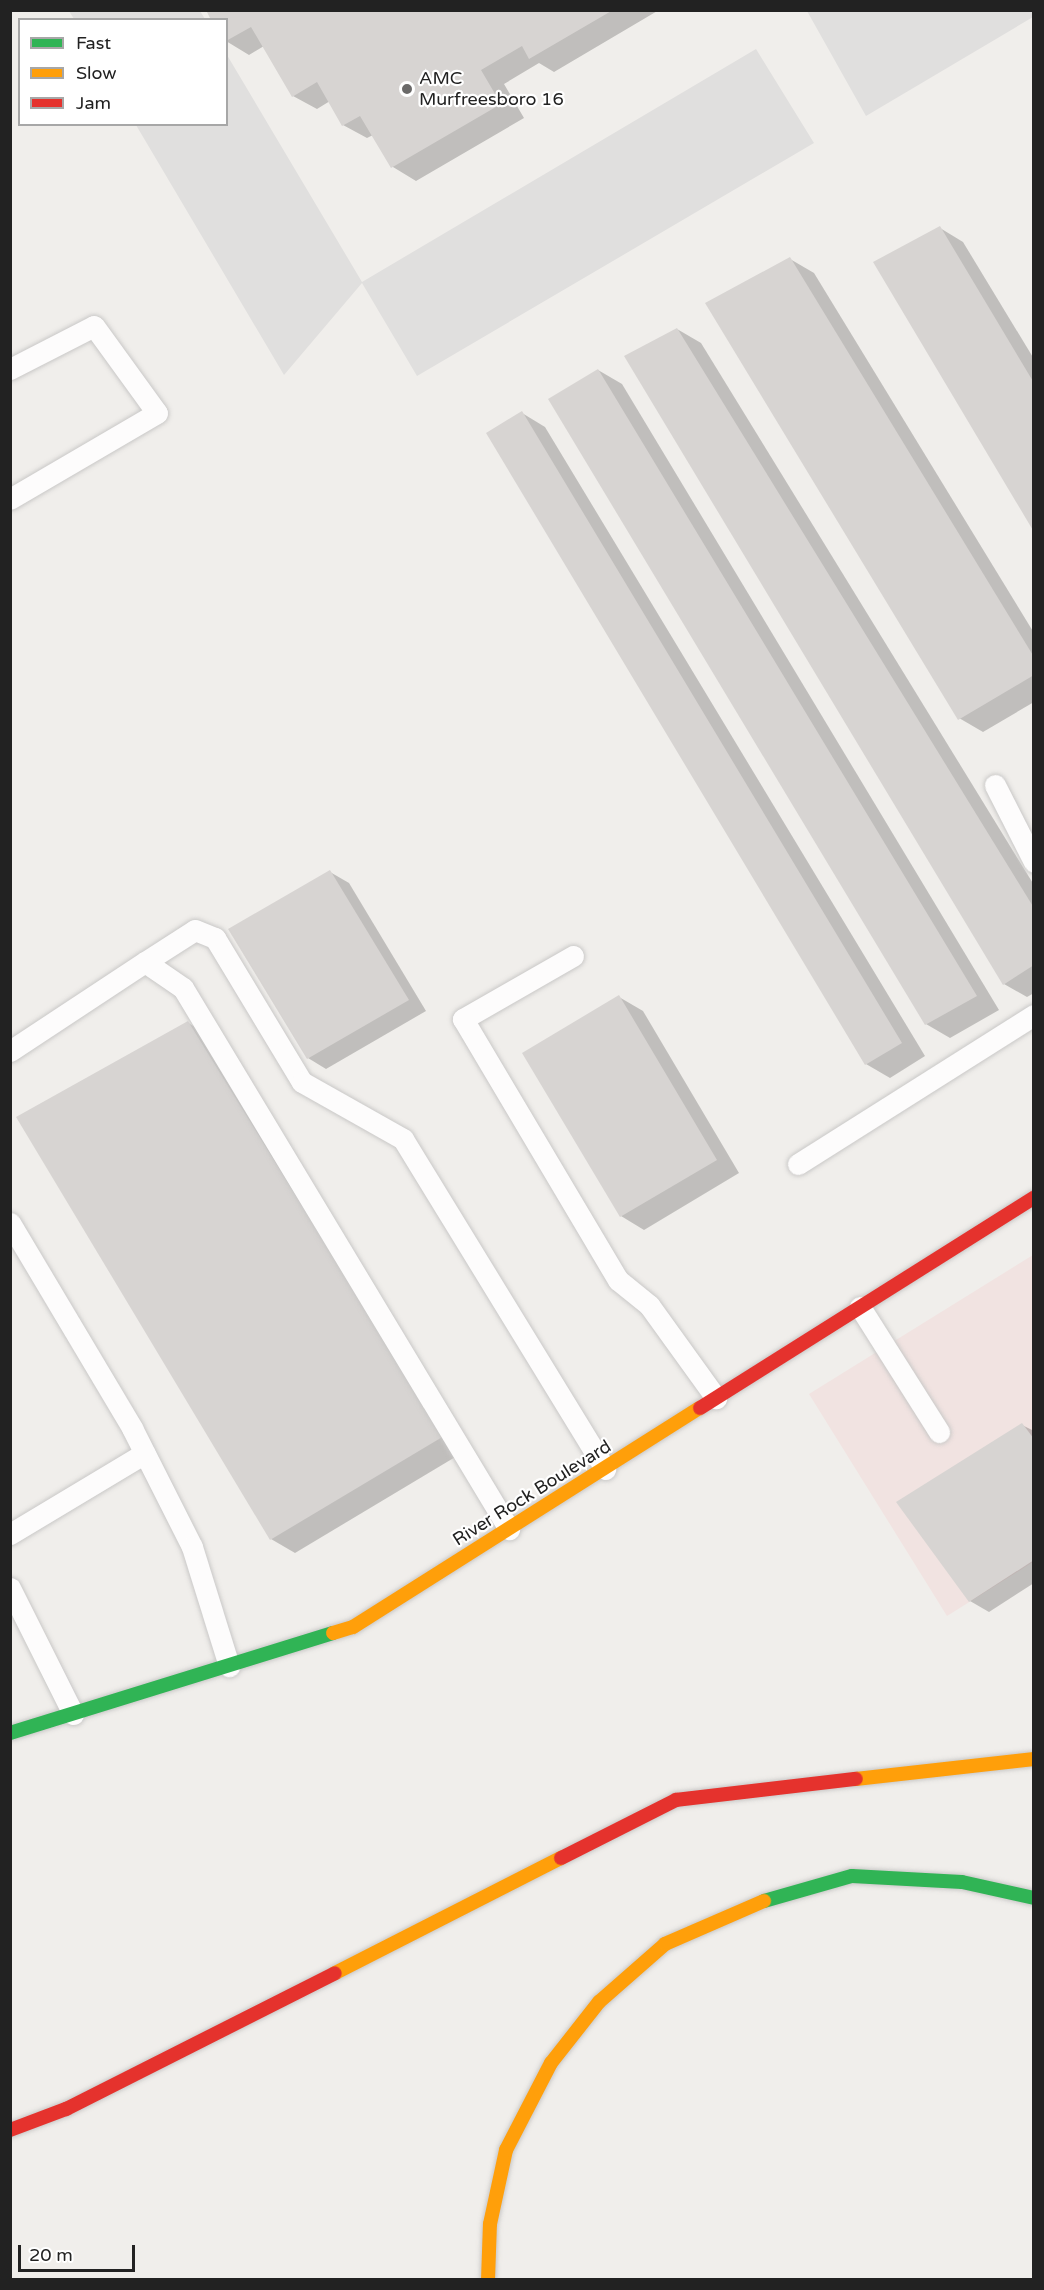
<!DOCTYPE html>
<html>
<head>
<meta charset="utf-8">
<style>
  body { margin:0 }
  #map { position:relative; width:1044px; height:2290px; overflow:hidden; background:#f0eeeb; font-family:"Varela Round",sans-serif }
  div>[style] { position:absolute }
  [style*='--x'] { left:calc(var(--x)*1px); top:calc(var(--y)*1px); width:calc(var(--w)*1px); rotate:calc(var(--a)*1deg) }
  .commercial>* { inset:0; background:#f1e3e1 }
  .parking>* { inset:0; background:#e0dfde }
  .shadow>* { inset:0; background:#0003 }
  .building>* { inset:0; background:#d7d4d2 }
  .roads { filter:drop-shadow(0 0 2px #c9c8c7) drop-shadow(0 0 2px #c9c8c7) }
  .lane>* { height:21px; margin:-10.5px; padding:0 10.5px; transform-origin:10.5px; border-radius:10.5px; background:#fdfcfc }
  .fast>* { height:14px; margin:-7px; padding:0 7px; transform-origin:7px; border-radius:7px; background:#30b455 }
  .slow>* { height:14px; margin:-7px; padding:0 7px; transform-origin:7px; border-radius:7px; background:#ff9f0a }
  .jam>* { height:14px; margin:-7px; padding:0 7px; transform-origin:7px; border-radius:7px; background:#e5322d }
  .dots>* { width:16px; height:16px; translate:-50% -50%; box-sizing:border-box; border:3px solid #fff; border-radius:50% }
  span { translate:-50% -50%; white-space:nowrap; text-align:center; line-height:1.15; -webkit-text-stroke:4.5px #fff; paint-order:stroke }
  .poi-label { font-size:18px; color:#222 }
  .left { translate:0 -50%; text-align:left }
  .street-label { font-size:18px; color:#222 }
  .frame { position:absolute; inset:0; border:12px solid #222; pointer-events:none }
  .legend { position:absolute; left:18px; top:18px; width:210px; height:108px; box-sizing:border-box; background:#fff; border:2px solid #a7a7a7; margin:0; padding:8px 10px; list-style:none; font-size:18px; color:#222 }
  .legend li { display:flex; align-items:center; gap:12px; height:30px }
  .legend b { width:30px; border:2px solid #a7a7a7 }
  .scale { position:absolute; left:18px; top:2245px; width:117px; height:27px; box-sizing:border-box; border:3px solid #222; border-top:0; padding-left:8px; font-size:18px; line-height:21px; white-space:nowrap; color:#222; -webkit-text-stroke:4px #fff; paint-order:stroke }
</style>
</head>
<body>
<div id="map">
  <div class="commercial">
    <div style="clip-path:polygon(1033px 1255px,1033px 1562px,947px 1616px,809px 1394px)"></div>
  </div>
  <div class="parking">
    <div style="clip-path:polygon(1033px 10px,1033px 17px,866px 116px,807px 11px)"></div>
    <div style="clip-path:polygon(69px 11px,200px 11px,205px 19px,74px 19px)"></div>
    <div style="clip-path:polygon(756px 49px,814px 143px,417px 376px,362px 283px,284px 375px,136px 125px,226px 124px,227px 55px,362px 282px)"></div>
  </div>
  <div class="shadow">
    <div style="clip-path:polygon(208px 10px,659px 10px,554px 72px,539px 63px,504px 84px,524px 118px,416px 181px,393px 167px,373px 135px,367px 138px,343px 125px,330px 101px,317px 109px,293px 96px,264px 46px,249px 55px,226px 41px,226px 20px)"></div>
    <div style="clip-path:polygon(940px 228px,963px 242px,1034px 359px,1034px 529px)"></div>
    <div style="clip-path:polygon(790px 259px,814px 273px,1034px 633px,1034px 702px,983px 732px,959px 718px)"></div>
    <div style="clip-path:polygon(677px 329px,701px 343px,1034px 885px,1034px 993px,1027px 997px,1004px 984px)"></div>
    <div style="clip-path:polygon(598px 370px,622px 384px,999px 1010px,950px 1038px,926px 1024px,551px 399px)"></div>
    <div style="clip-path:polygon(522px 413px,545px 427px,925px 1056px,890px 1078px,866px 1064px)"></div>
    <div style="clip-path:polygon(330px 872px,349px 883px,426px 1011px,326px 1069px,308px 1058px)"></div>
    <div style="clip-path:polygon(619px 997px,643px 1011px,739px 1173px,644px 1230px,621px 1216px)"></div>
    <div style="clip-path:polygon(188px 1023px,212px 1036px,467px 1450px,295px 1553px,271px 1539px,18px 1118px)"></div>
    <div style="clip-path:polygon(1022px 1425px,1034px 1431px,1034px 1583px,989px 1612px,970px 1601px)"></div>
  </div>
  <div class="building">
    <div style="clip-path:polygon(206px 10px,613px 10px,529px 59px,522px 46px,481px 70px,501px 104px,391px 168px,360px 116px,342px 126px,317px 82px,292px 97px,251px 27px,226px 41px,226px 20px,211px 20px)"></div>
    <div style="clip-path:polygon(940px 226px,1034px 383px,1034px 532px,873px 262px)"></div>
    <div style="clip-path:polygon(790px 257px,1034px 657px,1034px 675px,958px 720px,705px 303px)"></div>
    <div style="clip-path:polygon(677px 328px,1034px 908px,1034px 965px,1003px 985px,624px 356px)"></div>
    <div style="clip-path:polygon(598px 369px,977px 996px,925px 1025px,548px 399px)"></div>
    <div style="clip-path:polygon(522px 411px,902px 1043px,865px 1065px,486px 433px)"></div>
    <div style="clip-path:polygon(330px 870px,409px 1000px,307px 1059px,228px 929px)"></div>
    <div style="clip-path:polygon(619px 995px,717px 1160px,620px 1217px,522px 1053px)"></div>
    <div style="clip-path:polygon(188px 1021px,444px 1436px,270px 1540px,16px 1117px)"></div>
    <div style="clip-path:polygon(1022px 1423px,1034px 1439px,1034px 1560px,969px 1602px,896px 1502px)"></div>
  </div>
  <div class="roads">
    <div class="lane">
      <div style="--x:10;--y:369;--w:94;--a:-27.1"></div>
      <div style="--x:94;--y:326;--w:107;--a:54.1"></div>
      <div style="--x:157;--y:413;--w:170;--a:149.7"></div>
      <div style="--x:995;--y:785;--w:86;--a:63.1"></div>
      <div style="--x:573;--y:956;--w:127;--a:150.2"></div>
      <div style="--x:463;--y:1019;--w:304;--a:59.3"></div>
      <div style="--x:618;--y:1280;--w:40;--a:39"></div>
      <div style="--x:649;--y:1305;--w:115;--a:54.2"></div>
      <div style="--x:145;--y:962;--w:59;--a:-32.6"></div>
      <div style="--x:195;--y:930;--w:22;--a:22"></div>
      <div style="--x:215;--y:938;--w:168;--a:58.9"></div>
      <div style="--x:302;--y:1082;--w:116;--a:29.4"></div>
      <div style="--x:403;--y:1139;--w:387;--a:58.5"></div>
      <div style="--x:10;--y:1051;--w:162;--a:-33.4"></div>
      <div style="--x:145;--y:962;--w:46;--a:34.4"></div>
      <div style="--x:183;--y:988;--w:632;--a:58.93"></div>
      <div style="--x:798;--y:1164;--w:279;--a:-32.3"></div>
      <div style="--x:10;--y:1223;--w:239;--a:59.2"></div>
      <div style="--x:132;--y:1428;--w:133;--a:63.2"></div>
      <div style="--x:192;--y:1547;--w:125;--a:72.7"></div>
      <div style="--x:860;--y:1307;--w:148;--a:57.7"></div>
      <div style="--x:10;--y:1534;--w:157;--a:-31"></div>
      <div style="--x:10;--y:1588;--w:141;--a:63.4"></div>
    </div>
    <div class="fast">
      <div style="--x:10;--y:1733;--w:338;--a:-17.2"></div>
      <div style="--x:764;--y:1901;--w:91;--a:-15.9"></div>
      <div style="--x:852;--y:1876;--w:110;--a:3.1"></div>
      <div style="--x:962;--y:1882;--w:74;--a:12.5"></div>
    </div>
    <div class="slow">
      <div style="--x:333;--y:1633;--w:21;--a:-17"></div>
      <div style="--x:353;--y:1627;--w:410;--a:-32.3"></div>
      <div style="--x:856;--y:1779;--w:179;--a:-6.4"></div>
      <div style="--x:335;--y:1973;--w:254;--a:-27"></div>
      <div style="--x:488;--y:2280;--w:56;--a:-88"></div>
      <div style="--x:490;--y:2224;--w:76;--a:-77.8"></div>
      <div style="--x:506;--y:2150;--w:98;--a:-62.7"></div>
      <div style="--x:551;--y:2063;--w:78;--a:-51.8"></div>
      <div style="--x:599;--y:2002;--w:88;--a:-41.3"></div>
      <div style="--x:665;--y:1944;--w:108;--a:-23.5"></div>
    </div>
    <div class="jam">
      <div style="--x:700;--y:1408;--w:395;--a:-32.2"></div>
      <div style="--x:561;--y:1858;--w:129;--a:-26.8"></div>
      <div style="--x:676;--y:1800;--w:181;--a:-6.7"></div>
      <div style="--x:10;--y:2130;--w:60;--a:-20.6"></div>
      <div style="--x:66;--y:2109;--w:301;--a:-26.8"></div>
    </div>
  </div>
  <div class="dots">
    <div style="left:407px;top:89px;background:#6a6968"></div>
  </div>
  <div class="poi-label">
    <span class="left" style="left:419px;top:89px">AMC<br>Murfreesboro 16</span>
  </div>
  <div class="street-label">
    <span style="left:532px;top:1493px;rotate:-32deg">River Rock Boulevard</span>
  </div>
  <div class="frame"></div>
  <ul class="legend">
  <li><b style="height:8px;background:#30b455"></b>Fast</li>
  <li><b style="height:8px;background:#ff9f0a"></b>Slow</li>
  <li><b style="height:8px;background:#e5322d"></b>Jam</li>
  </ul>
  <div class="scale">20 m</div>
</div>
</body>
</html>
